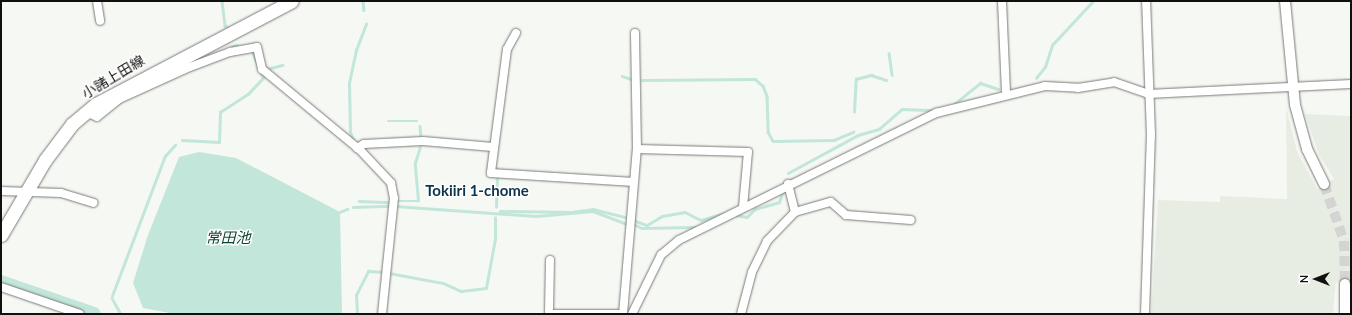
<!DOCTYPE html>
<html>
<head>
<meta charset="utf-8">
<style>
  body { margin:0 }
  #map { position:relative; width:1352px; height:315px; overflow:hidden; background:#f6f8f4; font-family:Lato,"Noto Sans JP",sans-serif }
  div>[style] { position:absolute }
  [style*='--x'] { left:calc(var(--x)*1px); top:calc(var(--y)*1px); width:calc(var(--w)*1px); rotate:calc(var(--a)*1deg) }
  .built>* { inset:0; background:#e8ede3 }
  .water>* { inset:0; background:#c2e6da }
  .stream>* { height:2.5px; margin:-1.25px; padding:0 1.25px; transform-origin:1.25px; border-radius:1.25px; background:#c2e6da }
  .river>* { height:14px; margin:-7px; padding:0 7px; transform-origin:7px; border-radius:7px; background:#c2e6da }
  .tertiary-tunnel>* { height:10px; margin-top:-5px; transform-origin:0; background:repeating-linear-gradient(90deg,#d4d5d2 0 10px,transparent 0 15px) }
  .roads { filter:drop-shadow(0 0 1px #797a77) drop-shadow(0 0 1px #797a77) }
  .minor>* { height:8px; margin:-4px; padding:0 4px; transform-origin:4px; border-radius:4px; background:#fff }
  .tertiary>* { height:10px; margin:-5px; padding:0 5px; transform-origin:5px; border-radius:5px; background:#fff }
  .primary>* { height:13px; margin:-6.5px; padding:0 6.5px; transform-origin:6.5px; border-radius:6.5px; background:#fff }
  span { translate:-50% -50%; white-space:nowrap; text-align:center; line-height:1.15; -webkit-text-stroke:3px #fff; paint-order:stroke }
  .street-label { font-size:14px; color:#10100f }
  .neighbourhood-label { font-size:15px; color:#0e344c; font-weight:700 }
  .water-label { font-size:15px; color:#0b3f32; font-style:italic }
  .frame { position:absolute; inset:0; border:2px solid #10100f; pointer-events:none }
  .north { position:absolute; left:1296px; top:259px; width:40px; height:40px; -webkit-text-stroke:3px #fff; paint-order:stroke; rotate:270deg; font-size:11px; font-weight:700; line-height:16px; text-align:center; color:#10100f }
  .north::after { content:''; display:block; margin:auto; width:14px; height:18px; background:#10100f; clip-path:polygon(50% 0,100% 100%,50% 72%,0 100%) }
</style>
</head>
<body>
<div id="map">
  <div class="built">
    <div style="clip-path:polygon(1286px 107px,1297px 151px,1317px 189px,1334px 179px,1319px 155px,1305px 114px,1351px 116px,1351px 282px,1336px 282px,1333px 314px,1151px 314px,1158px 200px,1220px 202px,1220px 196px,1287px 199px)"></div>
  </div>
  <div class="water">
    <div style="clip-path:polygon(199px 152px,236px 158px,340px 212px,342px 314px,175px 314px,143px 308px,133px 283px,148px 235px,179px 157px)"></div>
  </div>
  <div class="stream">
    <div style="--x:222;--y:1;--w:25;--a:83"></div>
    <div style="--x:225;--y:26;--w:5;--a:22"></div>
    <div style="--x:363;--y:1;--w:9;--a:84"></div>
    <div style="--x:232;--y:46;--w:5;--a:-11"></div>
    <div style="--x:889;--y:53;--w:22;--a:82"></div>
    <div style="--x:267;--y:69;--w:16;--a:-15"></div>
    <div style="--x:622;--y:76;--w:13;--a:18"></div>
    <div style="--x:1036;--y:78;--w:14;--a:-51"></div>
    <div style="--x:1045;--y:67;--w:23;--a:-72"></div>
    <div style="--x:1052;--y:45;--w:60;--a:-47"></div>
    <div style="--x:642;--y:80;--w:113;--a:-0.5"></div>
    <div style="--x:755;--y:79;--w:11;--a:41"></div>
    <div style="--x:763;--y:86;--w:11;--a:68"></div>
    <div style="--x:767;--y:96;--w:36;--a:88"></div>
    <div style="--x:768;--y:132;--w:10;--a:61"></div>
    <div style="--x:773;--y:141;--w:61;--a:-0.9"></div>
    <div style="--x:834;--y:140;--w:21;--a:-23"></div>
    <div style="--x:953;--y:105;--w:35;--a:-39"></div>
    <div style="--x:980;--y:83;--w:19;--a:18"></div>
    <div style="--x:854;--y:112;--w:33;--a:-87"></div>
    <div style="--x:856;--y:79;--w:16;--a:-15"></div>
    <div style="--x:871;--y:75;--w:16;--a:18"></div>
    <div style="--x:388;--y:121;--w:29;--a:0"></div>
    <div style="--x:420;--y:126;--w:12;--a:85"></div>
    <div style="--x:182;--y:140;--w:37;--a:3"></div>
    <div style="--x:219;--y:142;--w:30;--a:-88"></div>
    <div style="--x:220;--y:112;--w:33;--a:-33"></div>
    <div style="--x:248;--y:94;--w:22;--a:-47"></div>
    <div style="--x:263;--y:78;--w:26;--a:-113"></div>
    <div style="--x:353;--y:140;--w:9;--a:-111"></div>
    <div style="--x:350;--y:132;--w:49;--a:-91.2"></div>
    <div style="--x:349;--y:83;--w:34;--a:-78"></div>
    <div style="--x:356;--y:50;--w:28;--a:-69"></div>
    <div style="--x:788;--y:173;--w:80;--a:-28.5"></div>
    <div style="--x:858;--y:135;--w:22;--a:-16"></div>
    <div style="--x:879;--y:129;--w:30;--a:-41"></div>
    <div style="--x:902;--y:109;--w:33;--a:2"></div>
    <div style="--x:359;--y:201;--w:32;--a:2"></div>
    <div style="--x:396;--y:201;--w:22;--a:0"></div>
    <div style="--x:418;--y:201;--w:38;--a:-95"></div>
    <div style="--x:415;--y:163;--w:17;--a:-73"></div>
    <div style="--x:395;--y:206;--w:141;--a:4.1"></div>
    <div style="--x:536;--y:216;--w:57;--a:-5"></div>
    <div style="--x:593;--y:211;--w:34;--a:21"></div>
    <div style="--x:353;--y:207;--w:37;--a:-2"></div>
    <div style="--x:496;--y:207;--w:28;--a:-88"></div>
    <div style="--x:500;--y:211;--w:72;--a:0.8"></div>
    <div style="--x:572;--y:212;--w:21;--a:-8"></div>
    <div style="--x:593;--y:209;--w:33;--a:14"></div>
    <div style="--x:340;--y:212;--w:8;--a:-23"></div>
    <div style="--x:736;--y:215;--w:11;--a:10"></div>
    <div style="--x:747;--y:217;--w:11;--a:-45"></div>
    <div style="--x:755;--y:209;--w:25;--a:-16"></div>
    <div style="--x:779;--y:202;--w:12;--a:-70"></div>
    <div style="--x:633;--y:220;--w:15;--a:20"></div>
    <div style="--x:647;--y:225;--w:17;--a:-31"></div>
    <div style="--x:662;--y:216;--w:23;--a:-10"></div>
    <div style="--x:685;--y:212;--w:18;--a:27"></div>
    <div style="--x:701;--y:220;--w:25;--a:-16"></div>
    <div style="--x:633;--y:224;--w:10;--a:24"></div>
    <div style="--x:642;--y:228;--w:52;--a:-1.1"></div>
    <div style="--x:389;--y:273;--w:55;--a:10.5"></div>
    <div style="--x:443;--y:283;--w:20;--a:24"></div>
    <div style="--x:461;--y:291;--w:25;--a:-7"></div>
    <div style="--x:486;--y:288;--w:50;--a:-79.6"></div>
    <div style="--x:495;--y:239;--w:21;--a:-90"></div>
    <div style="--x:112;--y:296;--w:150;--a:-69.3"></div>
    <div style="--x:165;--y:156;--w:15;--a:-48"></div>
    <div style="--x:112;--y:298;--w:18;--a:61"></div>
    <div style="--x:357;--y:314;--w:19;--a:-93"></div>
    <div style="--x:356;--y:295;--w:27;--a:-63"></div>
    <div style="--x:368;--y:271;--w:15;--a:4"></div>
  </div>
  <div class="river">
    <div style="--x:1;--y:282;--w:98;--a:19"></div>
  </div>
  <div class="tertiary-tunnel">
    <div style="--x:1324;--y:184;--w:60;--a:70.7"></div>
    <div style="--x:1344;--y:241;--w:43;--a:88.7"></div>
  </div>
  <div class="roads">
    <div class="minor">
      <div style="--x:97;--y:1;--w:20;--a:81"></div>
      <div style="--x:1002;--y:1;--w:92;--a:87.5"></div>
      <div style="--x:516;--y:33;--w:18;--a:119"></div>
      <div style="--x:507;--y:49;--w:125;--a:97.4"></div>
      <div style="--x:491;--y:173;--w:143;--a:3.6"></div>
      <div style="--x:86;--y:112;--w:12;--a:24"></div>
      <div style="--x:97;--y:117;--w:28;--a:-39"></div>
      <div style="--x:119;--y:99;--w:78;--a:-24.3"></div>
      <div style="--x:190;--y:67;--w:43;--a:-20.6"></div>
      <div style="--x:230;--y:52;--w:27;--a:-10"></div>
      <div style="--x:257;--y:47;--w:23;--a:77"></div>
      <div style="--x:262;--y:69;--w:129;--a:39.6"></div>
      <div style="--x:361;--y:151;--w:44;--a:46.8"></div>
      <div style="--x:391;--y:183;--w:15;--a:79"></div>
      <div style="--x:394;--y:198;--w:117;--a:95.9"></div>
      <div style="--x:357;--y:148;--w:8;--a:-30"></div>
      <div style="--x:364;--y:144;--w:59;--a:-2.9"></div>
      <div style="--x:423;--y:141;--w:70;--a:4.9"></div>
      <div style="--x:637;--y:149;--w:111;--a:1.5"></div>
      <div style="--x:748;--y:152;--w:55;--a:95.2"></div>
      <div style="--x:1;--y:191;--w:60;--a:1.9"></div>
      <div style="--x:61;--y:193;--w:34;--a:17"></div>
      <div style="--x:795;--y:212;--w:37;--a:-16"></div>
      <div style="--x:831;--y:202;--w:20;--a:41"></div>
      <div style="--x:846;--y:215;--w:65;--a:4.4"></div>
      <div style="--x:550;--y:260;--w:54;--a:91.1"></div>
      <div style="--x:549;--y:314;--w:74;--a:0"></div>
      <div style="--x:1;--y:287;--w:83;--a:18.9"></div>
      <div style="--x:623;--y:314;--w:166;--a:-85.2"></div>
      <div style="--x:637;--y:149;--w:116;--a:-91"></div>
      <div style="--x:632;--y:314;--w:66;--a:-63.8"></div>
      <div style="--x:661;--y:255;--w:23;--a:-40"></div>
      <div style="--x:679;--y:240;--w:287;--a:-26.3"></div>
      <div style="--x:936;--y:113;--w:112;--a:-13.9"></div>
      <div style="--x:1045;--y:86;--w:33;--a:3"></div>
      <div style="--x:1078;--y:88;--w:36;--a:-9"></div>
      <div style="--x:1114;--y:82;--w:36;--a:19"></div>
      <div style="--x:1148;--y:94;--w:203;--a:-2.8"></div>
      <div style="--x:741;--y:314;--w:43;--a:-75.3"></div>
      <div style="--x:752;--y:272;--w:34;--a:-64"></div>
      <div style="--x:767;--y:241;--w:40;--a:-46"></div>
      <div style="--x:795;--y:212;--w:29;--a:-104"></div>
      <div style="--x:1145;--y:314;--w:179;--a:-88.1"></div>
      <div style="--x:1151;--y:135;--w:134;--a:-92.1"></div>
    </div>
    <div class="tertiary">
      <div style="--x:1285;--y:1;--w:104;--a:84.5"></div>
      <div style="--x:1295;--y:105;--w:46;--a:74.7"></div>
      <div style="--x:1307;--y:149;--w:39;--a:64"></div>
      <div style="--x:1345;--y:314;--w:30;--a:-90"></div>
    </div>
    <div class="primary">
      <div style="--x:1;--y:235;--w:87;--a:-59.6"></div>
      <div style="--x:45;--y:160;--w:45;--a:-53.1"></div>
      <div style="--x:72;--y:124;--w:31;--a:-40"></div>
      <div style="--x:96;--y:104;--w:221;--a:-27.7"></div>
    </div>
  </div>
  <div class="street-label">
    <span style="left:113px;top:77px;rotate:-31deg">小諸上田線</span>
  </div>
  <div class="neighbourhood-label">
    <span style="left:477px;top:191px">Tokiiri 1-chome</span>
  </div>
  <div class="water-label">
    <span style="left:228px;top:238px">常田池</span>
  </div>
  <div class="frame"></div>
  <div class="north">N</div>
</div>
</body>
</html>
